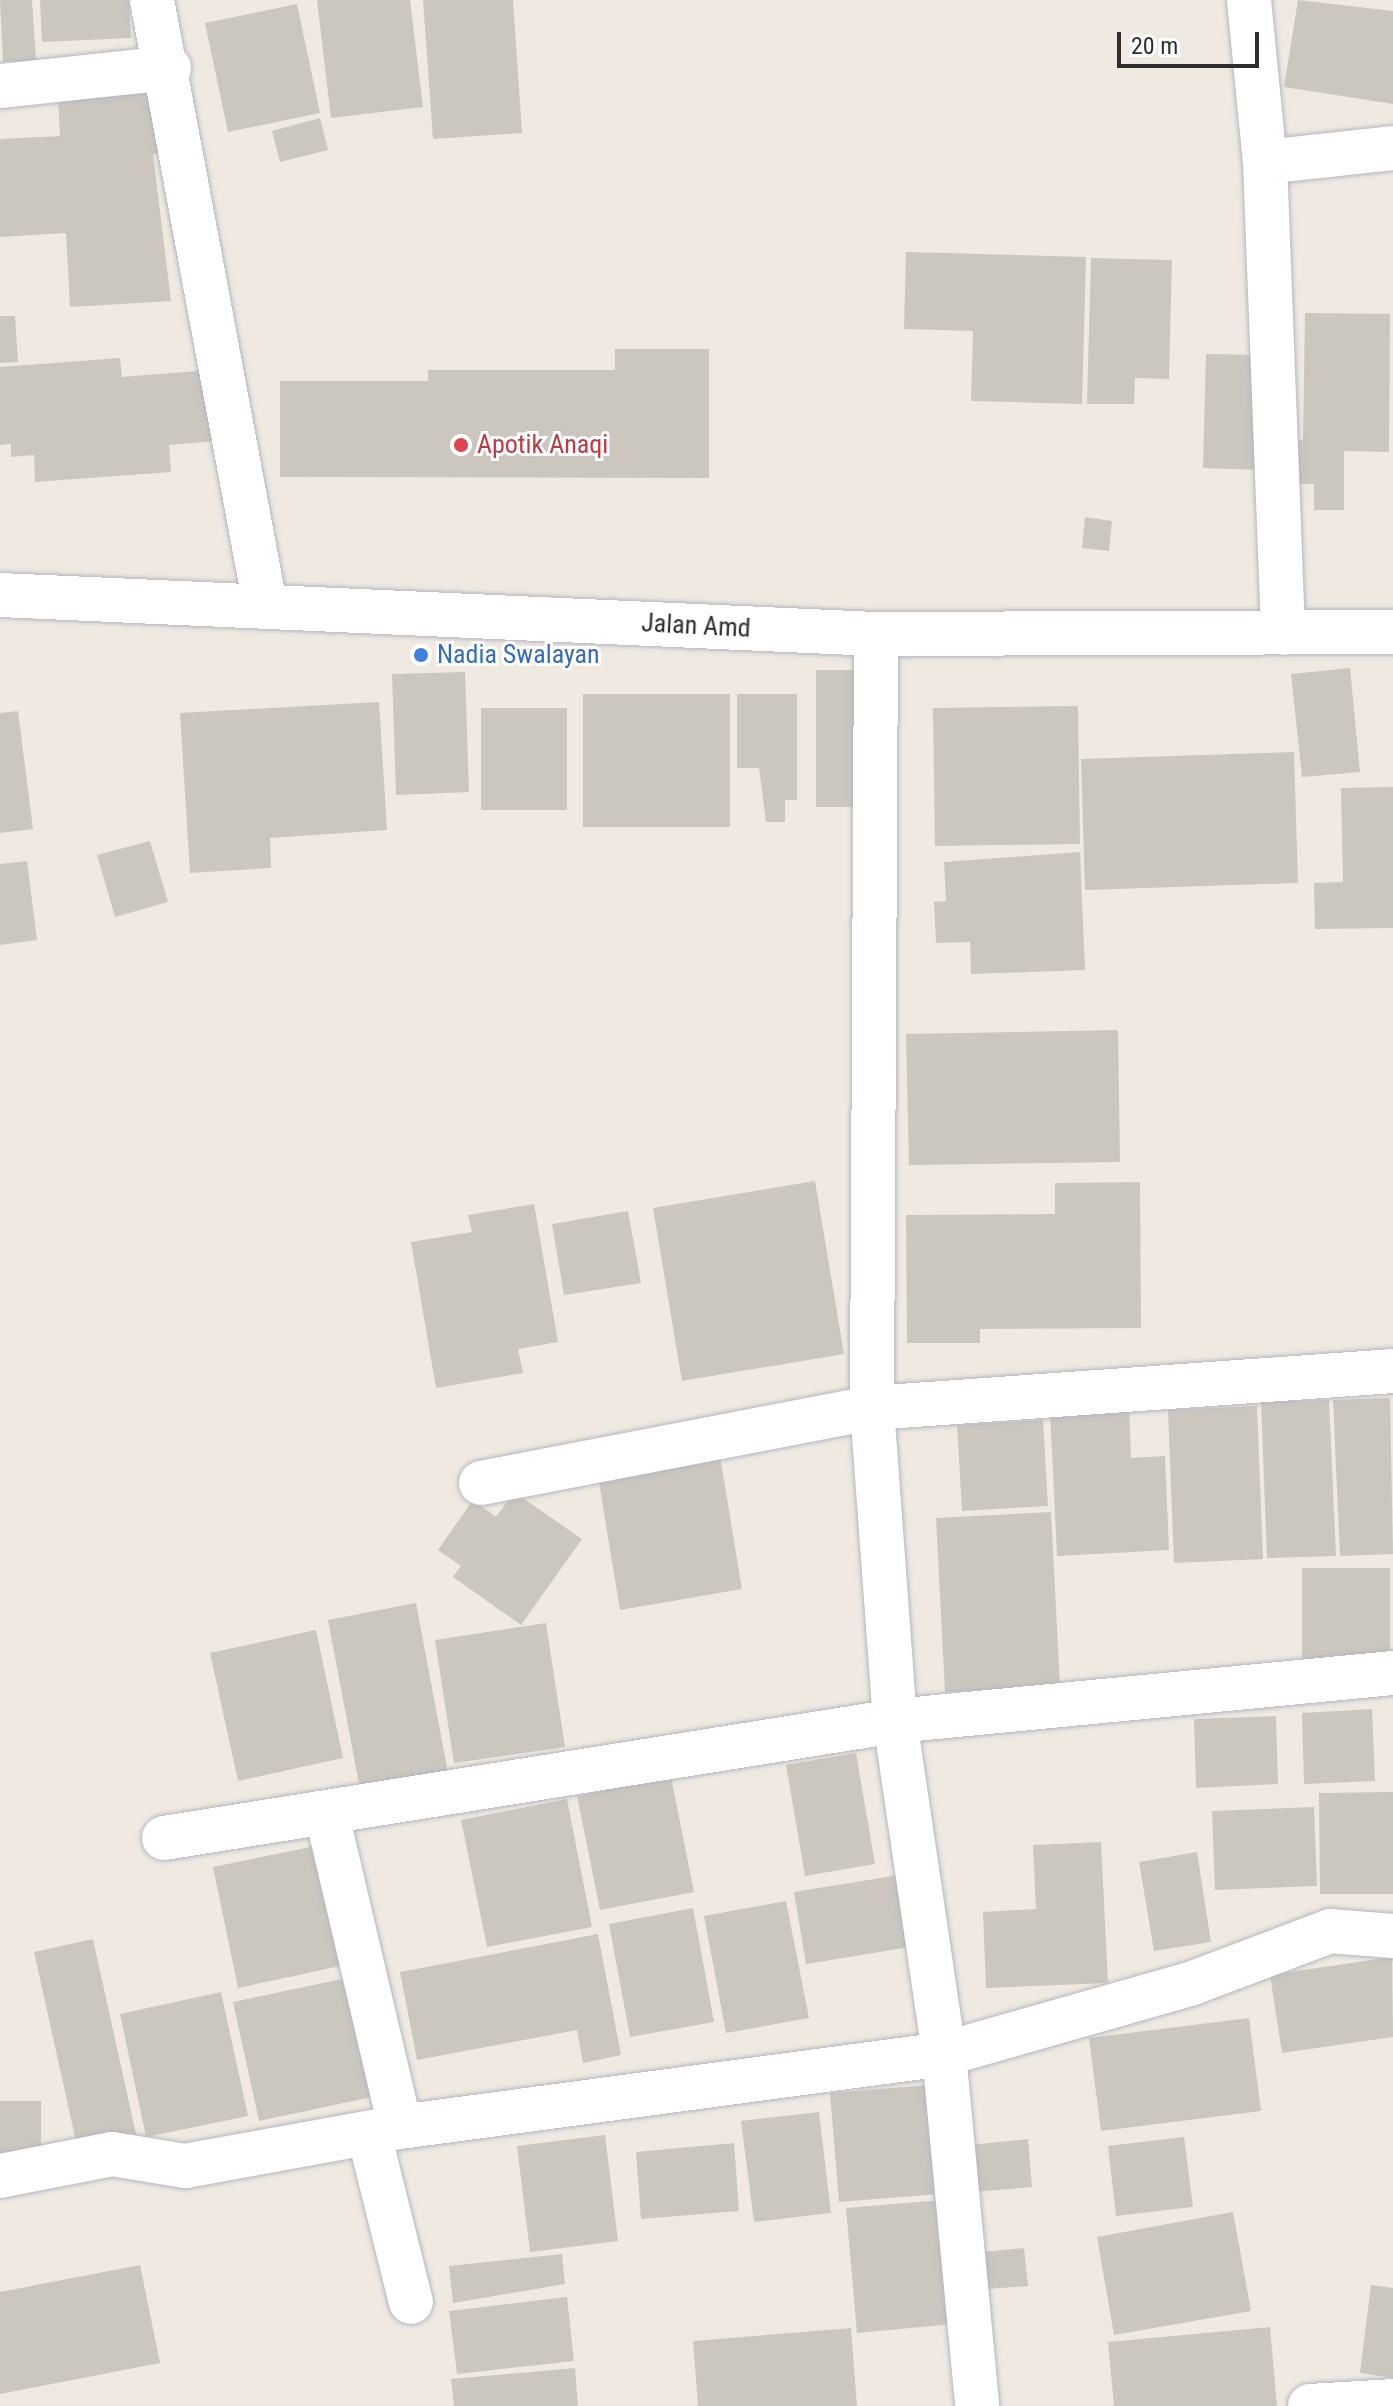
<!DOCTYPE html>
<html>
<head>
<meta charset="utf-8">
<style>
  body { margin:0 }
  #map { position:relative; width:1393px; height:2406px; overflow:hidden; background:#efe9e1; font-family:"Roboto Condensed",sans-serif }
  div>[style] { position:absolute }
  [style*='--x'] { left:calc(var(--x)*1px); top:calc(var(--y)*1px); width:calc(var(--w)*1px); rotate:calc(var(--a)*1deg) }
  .building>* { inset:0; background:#cbc7bf }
  .roads { filter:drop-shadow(0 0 2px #b4b7c1) drop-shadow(0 0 2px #b4b7c1) }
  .street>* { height:44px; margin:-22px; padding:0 22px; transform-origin:22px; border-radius:22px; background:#fff }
  .secondary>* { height:44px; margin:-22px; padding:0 22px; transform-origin:22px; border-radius:22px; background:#fff }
  .dots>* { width:22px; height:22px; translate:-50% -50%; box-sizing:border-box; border:4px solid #fff; border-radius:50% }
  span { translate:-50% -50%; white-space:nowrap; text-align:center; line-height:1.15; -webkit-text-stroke:6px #fff; paint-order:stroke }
  .health-label { font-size:26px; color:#be3a42 }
  .left { translate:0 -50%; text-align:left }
  .street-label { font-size:26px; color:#2e2e2e }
  .shop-label { font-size:26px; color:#366cbe }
  .scale { position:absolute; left:1117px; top:32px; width:142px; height:36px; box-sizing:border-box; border:4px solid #2e2e2e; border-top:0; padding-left:10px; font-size:24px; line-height:28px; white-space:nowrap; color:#2e2e2e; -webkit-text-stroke:6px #fff; paint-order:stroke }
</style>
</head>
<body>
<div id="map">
  <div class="building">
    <div style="clip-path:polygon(0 0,32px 0,36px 60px,3px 62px)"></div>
    <div style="clip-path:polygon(40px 0,129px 0,131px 38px,42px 42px)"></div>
    <div style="clip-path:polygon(317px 0,410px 0,423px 107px,331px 118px)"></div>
    <div style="clip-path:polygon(423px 0,513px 0,522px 133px,433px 139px)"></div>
    <div style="clip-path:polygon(1298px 0,1393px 11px,1393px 104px,1284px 87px)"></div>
    <div style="clip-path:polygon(297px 4px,320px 113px,228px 132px,205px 23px)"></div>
    <div style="clip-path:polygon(162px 93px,166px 153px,153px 154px,171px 301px,70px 307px,66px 233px,0 237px,0 139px,60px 136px,58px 99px)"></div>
    <div style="clip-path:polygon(320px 118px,328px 150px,280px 162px,272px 131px)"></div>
    <div style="clip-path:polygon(906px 252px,1086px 257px,1082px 404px,971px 401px,973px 331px,904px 329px)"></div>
    <div style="clip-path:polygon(1091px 258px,1172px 260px,1169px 379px,1135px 378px,1134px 404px,1087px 404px)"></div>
    <div style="clip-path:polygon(1305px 313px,1390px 314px,1389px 452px,1344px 451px,1344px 510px,1314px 510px,1314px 484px,1290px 484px,1291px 440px,1303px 440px)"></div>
    <div style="clip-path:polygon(0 316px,15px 316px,18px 362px,0 363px)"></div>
    <div style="clip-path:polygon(615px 349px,709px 349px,709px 478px,280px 477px,280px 381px,428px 381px,428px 370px,615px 370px)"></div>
    <div style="clip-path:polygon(1206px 354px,1265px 355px,1261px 470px,1203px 468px)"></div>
    <div style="clip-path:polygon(120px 358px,122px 377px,210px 370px,216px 441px,169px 445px,171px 472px,35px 482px,34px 455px,11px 457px,11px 444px,0 445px,0 367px)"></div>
    <div style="clip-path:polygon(1085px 517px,1112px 521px,1109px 551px,1082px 548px)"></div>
    <div style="clip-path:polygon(1350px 668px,1360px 772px,1302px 777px,1291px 674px)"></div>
    <div style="clip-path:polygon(816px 670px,868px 670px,868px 807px,816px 807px)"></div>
    <div style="clip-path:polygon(465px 672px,469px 792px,396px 795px,392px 674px)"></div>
    <div style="clip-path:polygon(583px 694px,730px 694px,730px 827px,583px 827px)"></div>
    <div style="clip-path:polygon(737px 694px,797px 694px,797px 800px,785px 800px,785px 822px,766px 822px,759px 768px,737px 768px)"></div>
    <div style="clip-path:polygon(379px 702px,387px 830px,270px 838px,271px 868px,190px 873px,180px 713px)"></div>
    <div style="clip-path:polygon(1078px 706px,1080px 844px,935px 846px,933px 708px)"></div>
    <div style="clip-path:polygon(481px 708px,567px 708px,567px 810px,481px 810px)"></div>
    <div style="clip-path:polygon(18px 711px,33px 829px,0 833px,0 713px)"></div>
    <div style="clip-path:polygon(1294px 752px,1298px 883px,1085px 890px,1081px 759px)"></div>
    <div style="clip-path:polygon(1393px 787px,1393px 928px,1315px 929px,1314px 883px,1343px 882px,1341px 788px)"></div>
    <div style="clip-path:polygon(150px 841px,168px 902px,115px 917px,97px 855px)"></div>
    <div style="clip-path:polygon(1080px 852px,1085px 970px,971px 974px,970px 942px,936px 943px,934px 902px,946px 901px,944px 862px)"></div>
    <div style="clip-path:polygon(27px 861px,37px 940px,0 945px,0 864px)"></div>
    <div style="clip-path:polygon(1118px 1030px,1120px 1162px,909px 1165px,906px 1034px)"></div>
    <div style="clip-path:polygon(815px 1181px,844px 1354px,682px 1381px,653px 1208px)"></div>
    <div style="clip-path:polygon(1140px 1182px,1141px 1328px,980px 1329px,980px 1343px,907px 1343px,906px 1215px,1055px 1214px,1055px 1183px)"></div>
    <div style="clip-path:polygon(534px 1204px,558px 1342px,518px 1349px,523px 1373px,436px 1388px,411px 1242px,472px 1232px,468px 1215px)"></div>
    <div style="clip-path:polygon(628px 1211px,641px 1283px,564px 1295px,552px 1224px)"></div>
    <div style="clip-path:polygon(1390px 1398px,1393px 1554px,1340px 1556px,1333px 1400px)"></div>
    <div style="clip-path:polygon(1329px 1400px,1336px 1556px,1267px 1558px,1261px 1402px)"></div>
    <div style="clip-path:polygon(1129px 1406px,1131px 1458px,1165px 1456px,1169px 1550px,1057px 1556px,1050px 1410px)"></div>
    <div style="clip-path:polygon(1257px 1406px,1263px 1559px,1174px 1563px,1168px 1410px)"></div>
    <div style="clip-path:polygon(1043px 1420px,1048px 1506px,962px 1511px,957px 1425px)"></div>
    <div style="clip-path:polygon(720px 1456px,742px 1589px,620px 1610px,598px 1476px)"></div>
    <div style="clip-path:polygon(514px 1492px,582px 1539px,521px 1625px,453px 1577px,461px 1566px,438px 1550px,473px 1500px,496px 1517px)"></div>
    <div style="clip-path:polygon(1051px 1512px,1060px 1686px,945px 1692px,936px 1518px)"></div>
    <div style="clip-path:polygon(1302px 1568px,1390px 1568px,1390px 1667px,1302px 1667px)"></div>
    <div style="clip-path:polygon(416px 1603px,448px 1773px,360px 1789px,328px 1620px)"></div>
    <div style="clip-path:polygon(546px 1623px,565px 1747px,454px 1763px,435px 1640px)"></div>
    <div style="clip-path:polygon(316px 1630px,343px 1758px,238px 1781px,210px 1653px)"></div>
    <div style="clip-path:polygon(1372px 1709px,1375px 1781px,1304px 1784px,1302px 1713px)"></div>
    <div style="clip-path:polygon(1276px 1716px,1278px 1784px,1196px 1788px,1194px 1719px)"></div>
    <div style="clip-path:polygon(856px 1753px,875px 1864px,805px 1876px,786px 1765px)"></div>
    <div style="clip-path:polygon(671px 1777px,694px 1892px,600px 1910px,577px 1796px)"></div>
    <div style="clip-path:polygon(1393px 1792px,1393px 1894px,1320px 1894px,1319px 1793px)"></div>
    <div style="clip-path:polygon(567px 1799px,592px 1927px,487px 1947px,461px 1820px)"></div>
    <div style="clip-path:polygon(1314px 1807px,1317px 1886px,1215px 1890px,1212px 1811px)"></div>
    <div style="clip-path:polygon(1101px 1842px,1108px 1983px,986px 1988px,983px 1912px,1036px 1909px,1033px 1845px)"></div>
    <div style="clip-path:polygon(320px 1845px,345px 1965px,238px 1988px,213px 1867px)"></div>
    <div style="clip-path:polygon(1197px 1852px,1211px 1942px,1154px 1951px,1139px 1862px)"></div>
    <div style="clip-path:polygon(899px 1875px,910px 1947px,806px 1964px,794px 1892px)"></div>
    <div style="clip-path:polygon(786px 1901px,809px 2018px,726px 2033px,704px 1916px)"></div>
    <div style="clip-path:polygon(693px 1908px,714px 2022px,630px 2037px,609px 1924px)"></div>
    <div style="clip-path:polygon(598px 1934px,621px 2055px,583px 2063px,577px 2030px,417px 2060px,400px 1972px)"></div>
    <div style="clip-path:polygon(93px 1939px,136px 2134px,77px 2146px,34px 1952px)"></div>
    <div style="clip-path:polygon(1392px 1957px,1393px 2037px,1282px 2053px,1270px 1975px)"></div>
    <div style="clip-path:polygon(347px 1978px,372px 2097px,259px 2121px,233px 2002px)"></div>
    <div style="clip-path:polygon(221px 1992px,248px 2116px,146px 2137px,120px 2014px)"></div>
    <div style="clip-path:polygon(1249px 2018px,1261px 2111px,1101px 2131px,1089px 2038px)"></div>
    <div style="clip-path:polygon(930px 2085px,939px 2194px,839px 2202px,830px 2093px)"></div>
    <div style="clip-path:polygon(0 2101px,41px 2101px,41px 2158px,0 2158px)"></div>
    <div style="clip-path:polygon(819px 2112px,831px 2213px,754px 2222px,741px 2121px)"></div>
    <div style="clip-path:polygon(605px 2135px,618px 2241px,530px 2252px,517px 2146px)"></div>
    <div style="clip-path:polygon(1184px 2137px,1193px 2207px,1116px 2216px,1108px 2146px)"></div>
    <div style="clip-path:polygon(1028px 2139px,1032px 2187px,974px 2192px,970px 2145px)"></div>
    <div style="clip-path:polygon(734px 2143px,739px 2211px,641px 2219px,636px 2152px)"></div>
    <div style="clip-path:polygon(942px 2200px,953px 2324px,857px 2333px,846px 2208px)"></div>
    <div style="clip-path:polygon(1233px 2212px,1251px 2311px,1114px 2335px,1097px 2237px)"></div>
    <div style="clip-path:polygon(1024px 2248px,1028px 2286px,987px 2289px,983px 2252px)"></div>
    <div style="clip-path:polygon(562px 2254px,565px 2284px,453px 2303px,449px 2266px)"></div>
    <div style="clip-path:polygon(140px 2265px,160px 2363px,0 2394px,0 2292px)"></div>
    <div style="clip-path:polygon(1371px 2285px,1393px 2288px,1393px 2378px,1360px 2373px)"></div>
    <div style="clip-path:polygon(567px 2297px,574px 2361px,457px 2374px,449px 2311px)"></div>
    <div style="clip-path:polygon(1270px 2327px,1277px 2406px,1114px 2406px,1108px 2342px)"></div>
    <div style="clip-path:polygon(851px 2328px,857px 2406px,698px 2406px,693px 2341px)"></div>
    <div style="clip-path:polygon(575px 2368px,578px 2406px,454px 2406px,451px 2379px)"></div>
  </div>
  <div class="roads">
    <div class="street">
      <div style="--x:152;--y:0;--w:615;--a:79.42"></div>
      <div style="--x:1249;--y:0;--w:163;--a:84.4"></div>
      <div style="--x:1265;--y:162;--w:471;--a:87.8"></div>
      <div style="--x:0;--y:86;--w:170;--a:-6.1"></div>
      <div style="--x:1265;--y:162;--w:129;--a:-6.2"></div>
      <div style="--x:876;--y:634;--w:774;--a:90.3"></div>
      <div style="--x:872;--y:1408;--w:314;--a:85.8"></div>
      <div style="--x:895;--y:1721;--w:337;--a:81.6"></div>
      <div style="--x:944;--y:2054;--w:354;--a:84.6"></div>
      <div style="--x:481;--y:1483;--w:398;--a:-10.9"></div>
      <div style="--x:872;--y:1408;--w:522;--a:-4.06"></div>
      <div style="--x:327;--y:1815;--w:320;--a:76.8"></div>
      <div style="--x:164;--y:1838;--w:740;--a:-9.09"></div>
      <div style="--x:895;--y:1721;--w:500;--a:-5.51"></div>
      <div style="--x:369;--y:2134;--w:173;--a:76"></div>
      <div style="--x:0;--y:2176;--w:114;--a:-11.1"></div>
      <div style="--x:112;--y:2154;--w:74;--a:9.3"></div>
      <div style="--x:185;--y:2166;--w:219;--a:-10.3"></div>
      <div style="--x:400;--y:2127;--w:549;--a:-7.64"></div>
      <div style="--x:944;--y:2054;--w:256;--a:-15.9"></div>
      <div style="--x:1190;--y:1984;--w:150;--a:-20.7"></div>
      <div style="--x:1330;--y:1931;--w:63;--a:4.5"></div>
      <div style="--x:1310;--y:2406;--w:83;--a:-3.4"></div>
    </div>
    <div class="secondary">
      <div style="--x:0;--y:595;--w:877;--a:2.55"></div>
      <div style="--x:876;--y:634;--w:517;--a:-0.22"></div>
    </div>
  </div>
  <div class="dots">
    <div style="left:461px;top:445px;background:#e0444e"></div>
    <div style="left:421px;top:655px;background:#3f7fe0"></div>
  </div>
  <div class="health-label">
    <span class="left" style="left:477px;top:445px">Apotik Anaqi</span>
  </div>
  <div class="street-label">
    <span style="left:696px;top:626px;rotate:3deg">Jalan Amd</span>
  </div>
  <div class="shop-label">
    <span class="left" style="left:437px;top:655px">Nadia Swalayan</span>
  </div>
  <div class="scale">20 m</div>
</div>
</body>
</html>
